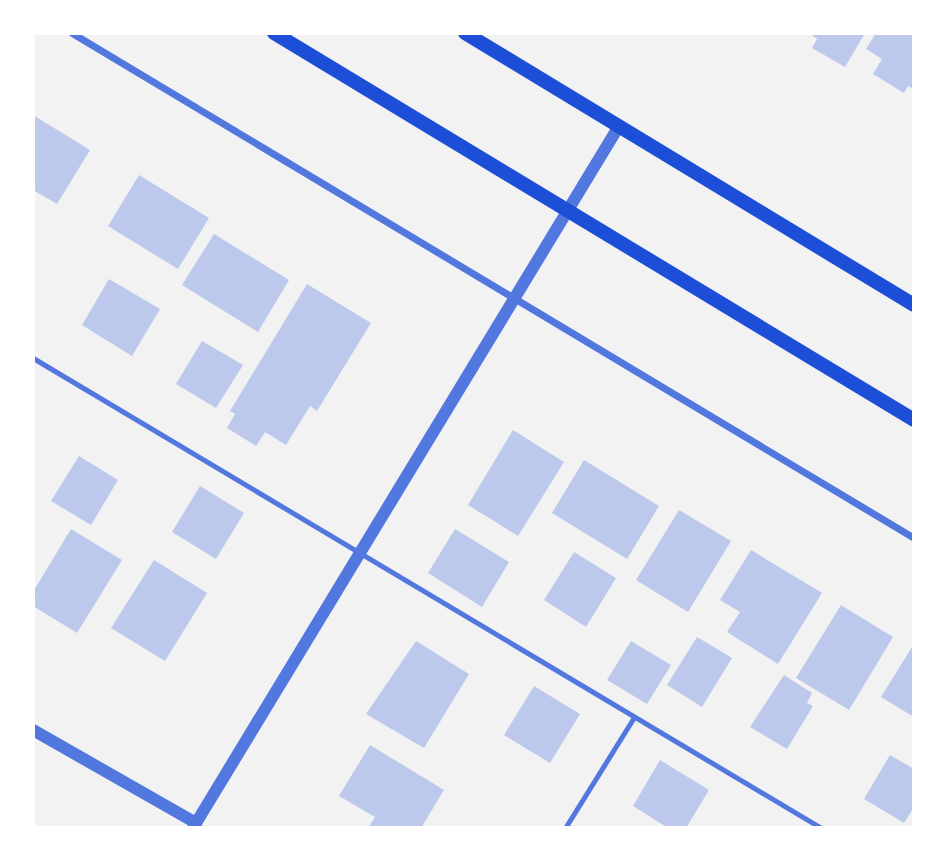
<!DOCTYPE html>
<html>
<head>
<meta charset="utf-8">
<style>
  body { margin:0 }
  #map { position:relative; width:947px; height:861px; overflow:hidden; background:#f2f2f2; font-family:"IBM Plex Sans",sans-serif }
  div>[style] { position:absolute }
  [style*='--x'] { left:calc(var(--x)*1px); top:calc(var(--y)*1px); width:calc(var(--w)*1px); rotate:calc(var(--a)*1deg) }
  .building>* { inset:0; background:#bdc9ec }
  .service>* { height:5px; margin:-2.5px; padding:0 2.5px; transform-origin:2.5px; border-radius:2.5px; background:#5277de }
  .minor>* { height:7px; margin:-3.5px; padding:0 3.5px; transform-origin:3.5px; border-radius:3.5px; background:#5277de }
  .tertiary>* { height:12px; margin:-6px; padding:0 6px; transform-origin:6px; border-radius:6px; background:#5277de }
  .secondary>* { height:14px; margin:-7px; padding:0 7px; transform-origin:7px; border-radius:7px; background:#1d4ed8 }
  span { translate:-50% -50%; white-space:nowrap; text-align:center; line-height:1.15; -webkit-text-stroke:5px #fff; paint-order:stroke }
  .frame { position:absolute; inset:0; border:35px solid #fff; pointer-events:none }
</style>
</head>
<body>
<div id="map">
  <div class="building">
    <div style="clip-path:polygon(809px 33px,865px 33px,845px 67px,812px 48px,817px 39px)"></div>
    <div style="clip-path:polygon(876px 33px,914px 33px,914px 89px,908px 86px,904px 93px,873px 74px,882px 59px,866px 49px)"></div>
    <div style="clip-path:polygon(33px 115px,90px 150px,57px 204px,33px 190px)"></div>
    <div style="clip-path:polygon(139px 175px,209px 218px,178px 269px,108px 226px)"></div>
    <div style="clip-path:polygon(214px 234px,289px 280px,258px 332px,182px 285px)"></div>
    <div style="clip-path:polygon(109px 279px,160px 309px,132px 356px,82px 325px)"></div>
    <div style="clip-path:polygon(307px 284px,371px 323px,317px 411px,310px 406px,286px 445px,265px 432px,256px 446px,227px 428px,235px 414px,230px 411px)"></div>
    <div style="clip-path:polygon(202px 341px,243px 365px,216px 408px,176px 384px)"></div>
    <div style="clip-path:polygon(513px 430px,564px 462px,518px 536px,468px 505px)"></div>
    <div style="clip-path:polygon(79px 456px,118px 480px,91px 525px,51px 501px)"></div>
    <div style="clip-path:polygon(584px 460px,659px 506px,627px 559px,552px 513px)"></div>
    <div style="clip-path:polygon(200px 486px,244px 513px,216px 559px,172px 532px)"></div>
    <div style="clip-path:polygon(679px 510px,731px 541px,688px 612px,636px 580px)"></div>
    <div style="clip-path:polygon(71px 529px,122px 560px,77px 633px,33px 606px,33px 592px)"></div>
    <div style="clip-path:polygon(455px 529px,509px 562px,482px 607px,428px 573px)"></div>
    <div style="clip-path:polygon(751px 550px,822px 593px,778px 664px,727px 632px,740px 612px,720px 600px)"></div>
    <div style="clip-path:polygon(574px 552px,616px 578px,586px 627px,544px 600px)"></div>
    <div style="clip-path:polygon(154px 560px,207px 593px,165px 661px,111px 628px)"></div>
    <div style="clip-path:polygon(841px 605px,893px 637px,849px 710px,796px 678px)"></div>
    <div style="clip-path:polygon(697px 637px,732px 658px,702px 707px,667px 685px)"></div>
    <div style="clip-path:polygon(416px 641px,469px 674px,424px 748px,366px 714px)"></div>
    <div style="clip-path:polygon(631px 641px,671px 665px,647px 704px,607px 680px)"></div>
    <div style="clip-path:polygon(912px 647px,914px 648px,914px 717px,881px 697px)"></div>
    <div style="clip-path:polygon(784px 675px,812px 693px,807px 703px,813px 706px,787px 749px,750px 727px)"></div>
    <div style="clip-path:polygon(534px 686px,580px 714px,550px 763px,504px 735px)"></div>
    <div style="clip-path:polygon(370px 745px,444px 790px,421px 828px,368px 828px,375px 817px,339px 796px)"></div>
    <div style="clip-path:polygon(890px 755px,914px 769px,914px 807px,904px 823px,864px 799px)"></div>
    <div style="clip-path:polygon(660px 760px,709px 790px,686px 828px,668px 828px,633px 806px)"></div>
  </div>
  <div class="service">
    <div style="--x:33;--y:358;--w:918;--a:30.81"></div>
    <div style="--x:565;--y:828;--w:131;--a:-58.1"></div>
  </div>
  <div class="minor">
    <div style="--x:72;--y:33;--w:982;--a:30.95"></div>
  </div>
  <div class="tertiary">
    <div style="--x:33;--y:730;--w:188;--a:29.7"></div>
    <div style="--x:193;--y:828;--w:821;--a:-58.75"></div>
  </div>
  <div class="secondary">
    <div style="--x:274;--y:33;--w:748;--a:31.16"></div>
    <div style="--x:465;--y:33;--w:525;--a:31.21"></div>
  </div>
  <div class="frame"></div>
</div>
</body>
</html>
